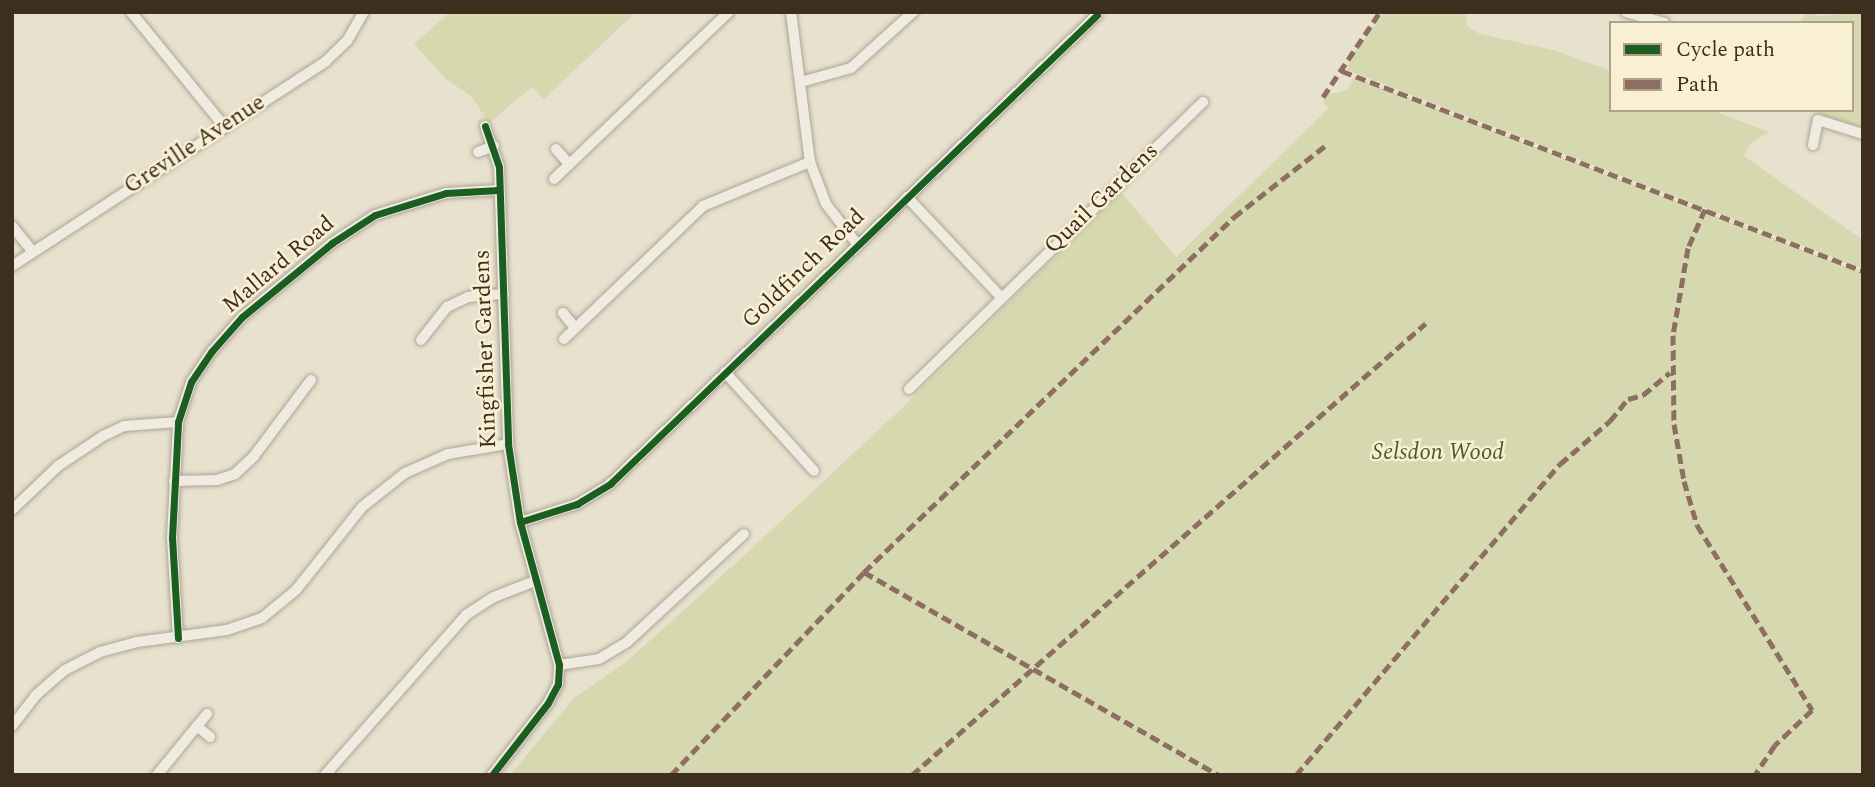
<!DOCTYPE html>
<html>
<head>
<meta charset="utf-8">
<style>
  body { margin:0 }
  #map { position:relative; width:1875px; height:787px; overflow:hidden; background:#e8e1ce; font-family:Spectral,serif }
  div>[style] { position:absolute }
  [style*='--x'] { left:calc(var(--x)*1px); top:calc(var(--y)*1px); width:calc(var(--w)*1px); rotate:calc(var(--a)*1deg) }
  .green>* { inset:0; background:#d6d9af }
  .roads { filter:drop-shadow(0 0 2px #ada696) drop-shadow(0 0 2px #ada696) }
  .street>* { height:10px; margin:-5px; padding:0 5px; transform-origin:5px; border-radius:5px; background:#efebe0 }
  .quiet>* { height:5px; margin-top:-2.5px; transform-origin:0; background:repeating-linear-gradient(90deg,#8d6e63 0 10px,transparent 0 15px) }
  .cycleway>* { height:7px; margin:-3.5px; padding:0 3.5px; transform-origin:3.5px; border-radius:3.5px; background:#1b5e20 }
  span { translate:-50% -50%; white-space:nowrap; text-align:center; line-height:1.15; -webkit-text-stroke:5px #f9f0d3; paint-order:stroke }
  .street-label { font-size:23px; color:#3d2e1d }
  .park-label { font-size:23px; color:#4a5c21; font-style:italic }
  .frame { position:absolute; inset:0; border:14px solid #3d2e1d; pointer-events:none }
  .legend { position:absolute; left:1609px; top:21px; width:245px; height:91px; box-sizing:border-box; background:#f9f0d3; border:2px solid #aea28a; margin:0; padding:9px 12px; list-style:none; font-size:21px; color:#3d2e1d }
  .legend li { display:flex; align-items:center; gap:14px; height:35px }
  .legend b { width:35px; border:2px solid #aea28a }
</style>
</head>
<body>
<div id="map">
  <div class="green">
    <div style="clip-path:polygon(450px 12px,636px 12px,544px 99px,532px 87px,489px 123px,472px 97px,446px 79px,414px 44px)"></div>
    <div style="clip-path:polygon(1385px 12px,1465px 12px,1467px 26px,1480px 34px,1554px 50px,1611px 71px,1611px 110px,1711px 110px,1769px 132px,1751px 143px,1744px 156px,1863px 240px,1863px 269px,1347px 70px,1350px 58px)"></div>
    <div style="clip-path:polygon(1809px 12px,1819px 16px,1863px 12px,1863px 128px,1809px 111px,1852px 110px,1852px 23px,1798px 23px)"></div>
    <div style="clip-path:polygon(1354px 77px,1863px 273px,1863px 775px,510px 775px,575px 697px,625px 663px,737px 562px,903px 407px,1121px 192px,1176px 257px,1329px 108px,1323px 102px,1329px 94px,1347px 90px)"></div>
  </div>
  <div class="roads">
    <div class="street">
      <div style="--x:131;--y:12;--w:146;--a:50.8"></div>
      <div style="--x:791;--y:12;--w:151;--a:82.8"></div>
      <div style="--x:810;--y:162;--w:45;--a:69.1"></div>
      <div style="--x:826;--y:204;--w:51;--a:52.2"></div>
      <div style="--x:1626;--y:12;--w:40;--a:16"></div>
      <div style="--x:801;--y:82;--w:52;--a:-15.6"></div>
      <div style="--x:851;--y:68;--w:84;--a:-42.1"></div>
      <div style="--x:485;--y:126;--w:43;--a:71.1"></div>
      <div style="--x:499;--y:167;--w:277;--a:88.1"></div>
      <div style="--x:508;--y:444;--w:79;--a:81.3"></div>
      <div style="--x:520;--y:522;--w:148;--a:74.7"></div>
      <div style="--x:559;--y:665;--w:19;--a:93"></div>
      <div style="--x:558;--y:684;--w:21;--a:118"></div>
      <div style="--x:548;--y:703;--w:91;--a:127.9"></div>
      <div style="--x:1813;--y:145;--w:25;--a:-79"></div>
      <div style="--x:1818;--y:120;--w:47;--a:17.3"></div>
      <div style="--x:556;--y:149;--w:20;--a:49"></div>
      <div style="--x:478;--y:152;--w:17;--a:-21"></div>
      <div style="--x:554;--y:179;--w:242;--a:-43.7"></div>
      <div style="--x:907;--y:197;--w:137;--a:46.8"></div>
      <div style="--x:12;--y:226;--w:33;--a:51"></div>
      <div style="--x:12;--y:266;--w:375;--a:-33.1"></div>
      <div style="--x:326;--y:61;--w:29;--a:-44"></div>
      <div style="--x:347;--y:41;--w:34;--a:-60"></div>
      <div style="--x:563;--y:313;--w:19;--a:51"></div>
      <div style="--x:564;--y:339;--w:192;--a:-43.7"></div>
      <div style="--x:703;--y:206;--w:116;--a:-22.4"></div>
      <div style="--x:421;--y:340;--w:42;--a:-51.8"></div>
      <div style="--x:447;--y:307;--w:23;--a:-25"></div>
      <div style="--x:468;--y:297;--w:36;--a:-5"></div>
      <div style="--x:725;--y:372;--w:133;--a:48"></div>
      <div style="--x:909;--y:389;--w:411;--a:-44.3"></div>
      <div style="--x:174;--y:481;--w:43;--a:-1.3"></div>
      <div style="--x:217;--y:480;--w:19;--a:-18"></div>
      <div style="--x:235;--y:474;--w:26;--a:-43"></div>
      <div style="--x:254;--y:456;--w:95;--a:-53.1"></div>
      <div style="--x:12;--y:510;--w:64;--a:-43.7"></div>
      <div style="--x:58;--y:466;--w:54;--a:-33.7"></div>
      <div style="--x:103;--y:436;--w:23;--a:-25"></div>
      <div style="--x:124;--y:426;--w:54;--a:-4.2"></div>
      <div style="--x:520;--y:522;--w:60;--a:-17.5"></div>
      <div style="--x:577;--y:504;--w:39;--a:-31"></div>
      <div style="--x:610;--y:484;--w:676;--a:-43.92"></div>
      <div style="--x:178;--y:638;--w:100;--a:-93.4"></div>
      <div style="--x:172;--y:538;--w:116;--a:-87"></div>
      <div style="--x:178;--y:422;--w:42;--a:-72"></div>
      <div style="--x:191;--y:382;--w:37;--a:-56"></div>
      <div style="--x:212;--y:351;--w:45;--a:-48.6"></div>
      <div style="--x:242;--y:317;--w:117;--a:-39.4"></div>
      <div style="--x:332;--y:243;--w:51;--a:-33.1"></div>
      <div style="--x:375;--y:215;--w:74;--a:-17.2"></div>
      <div style="--x:446;--y:193;--w:53;--a:-3.2"></div>
      <div style="--x:559;--y:665;--w:40;--a:-8.5"></div>
      <div style="--x:599;--y:659;--w:33;--a:-31"></div>
      <div style="--x:627;--y:642;--w:159;--a:-42.7"></div>
      <div style="--x:12;--y:726;--w:39;--a:-52"></div>
      <div style="--x:36;--y:695;--w:38;--a:-41"></div>
      <div style="--x:65;--y:670;--w:39;--a:-27"></div>
      <div style="--x:100;--y:652;--w:38;--a:-15"></div>
      <div style="--x:137;--y:642;--w:91;--a:-7.6"></div>
      <div style="--x:227;--y:630;--w:37;--a:-19"></div>
      <div style="--x:262;--y:618;--w:44;--a:-39.5"></div>
      <div style="--x:296;--y:590;--w:106;--a:-51.5"></div>
      <div style="--x:362;--y:507;--w:55;--a:-38.3"></div>
      <div style="--x:405;--y:473;--w:47;--a:-23.8"></div>
      <div style="--x:448;--y:454;--w:61;--a:-9.5"></div>
      <div style="--x:197;--y:726;--w:17;--a:40"></div>
      <div style="--x:157;--y:775;--w:79;--a:-50.7"></div>
      <div style="--x:325;--y:775;--w:213;--a:-48.6"></div>
      <div style="--x:466;--y:615;--w:33;--a:-33"></div>
      <div style="--x:494;--y:597;--w:44;--a:-21.3"></div>
    </div>
  </div>
  <div class="quiet">
    <div style="--x:1342;--y:71;--w:558;--a:21"></div>
    <div style="--x:1323;--y:97;--w:102;--a:-56.2"></div>
    <div style="--x:1705;--y:209;--w:43;--a:113.6"></div>
    <div style="--x:1688;--y:248;--w:88;--a:99.8"></div>
    <div style="--x:1673;--y:335;--w:89;--a:89.4"></div>
    <div style="--x:1674;--y:424;--w:58;--a:80"></div>
    <div style="--x:1684;--y:481;--w:46;--a:73.5"></div>
    <div style="--x:1697;--y:525;--w:218;--a:58.1"></div>
    <div style="--x:1812;--y:710;--w:51;--a:136.6"></div>
    <div style="--x:1775;--y:745;--w:36;--a:124"></div>
    <div style="--x:864;--y:572;--w:408;--a:29.8"></div>
    <div style="--x:671;--y:775;--w:280;--a:-46.4"></div>
    <div style="--x:864;--y:572;--w:513;--a:-43.81"></div>
    <div style="--x:1234;--y:217;--w:117;--a:-38"></div>
    <div style="--x:912;--y:775;--w:684;--a:-41.33"></div>
    <div style="--x:1296;--y:775;--w:408;--a:-49.7"></div>
    <div style="--x:1560;--y:464;--w:66;--a:-40.7"></div>
    <div style="--x:1610;--y:421;--w:28;--a:-51"></div>
    <div style="--x:1628;--y:399;--w:16;--a:-15"></div>
    <div style="--x:1643;--y:395;--w:35;--a:-40"></div>
  </div>
  <div class="cycleway">
    <div style="--x:485;--y:126;--w:43;--a:71.1"></div>
    <div style="--x:499;--y:167;--w:277;--a:88.1"></div>
    <div style="--x:508;--y:444;--w:79;--a:81.3"></div>
    <div style="--x:520;--y:522;--w:148;--a:74.7"></div>
    <div style="--x:559;--y:665;--w:19;--a:93"></div>
    <div style="--x:558;--y:684;--w:21;--a:118"></div>
    <div style="--x:548;--y:703;--w:91;--a:127.9"></div>
    <div style="--x:520;--y:522;--w:60;--a:-17.5"></div>
    <div style="--x:577;--y:504;--w:39;--a:-31"></div>
    <div style="--x:610;--y:484;--w:676;--a:-43.92"></div>
    <div style="--x:178;--y:638;--w:100;--a:-93.4"></div>
    <div style="--x:172;--y:538;--w:116;--a:-87"></div>
    <div style="--x:178;--y:422;--w:42;--a:-72"></div>
    <div style="--x:191;--y:382;--w:37;--a:-56"></div>
    <div style="--x:212;--y:351;--w:45;--a:-48.6"></div>
    <div style="--x:242;--y:317;--w:117;--a:-39.4"></div>
    <div style="--x:332;--y:243;--w:51;--a:-33.1"></div>
    <div style="--x:375;--y:215;--w:74;--a:-17.2"></div>
    <div style="--x:446;--y:193;--w:53;--a:-3.2"></div>
  </div>
  <div class="street-label">
    <span style="left:195px;top:145px;rotate:-33deg">Greville Avenue</span>
    <span style="left:1102px;top:199px;rotate:-44deg">Quail Gardens</span>
    <span style="left:279px;top:265px;rotate:-40deg">Mallard Road</span>
    <span style="left:804px;top:269px;rotate:-44deg">Goldfinch Road</span>
    <span style="left:486px;top:349px;rotate:-92deg">Kingfisher Gardens</span>
  </div>
  <div class="park-label">
    <span style="left:1438px;top:453px">Selsdon Wood</span>
  </div>
  <div class="frame"></div>
  <ul class="legend">
  <li><b style="height:9px;background:#1b5e20"></b>Cycle path</li>
  <li><b style="height:9px;background:#8d6e63"></b>Path</li>
  </ul>
</div>
</body>
</html>
